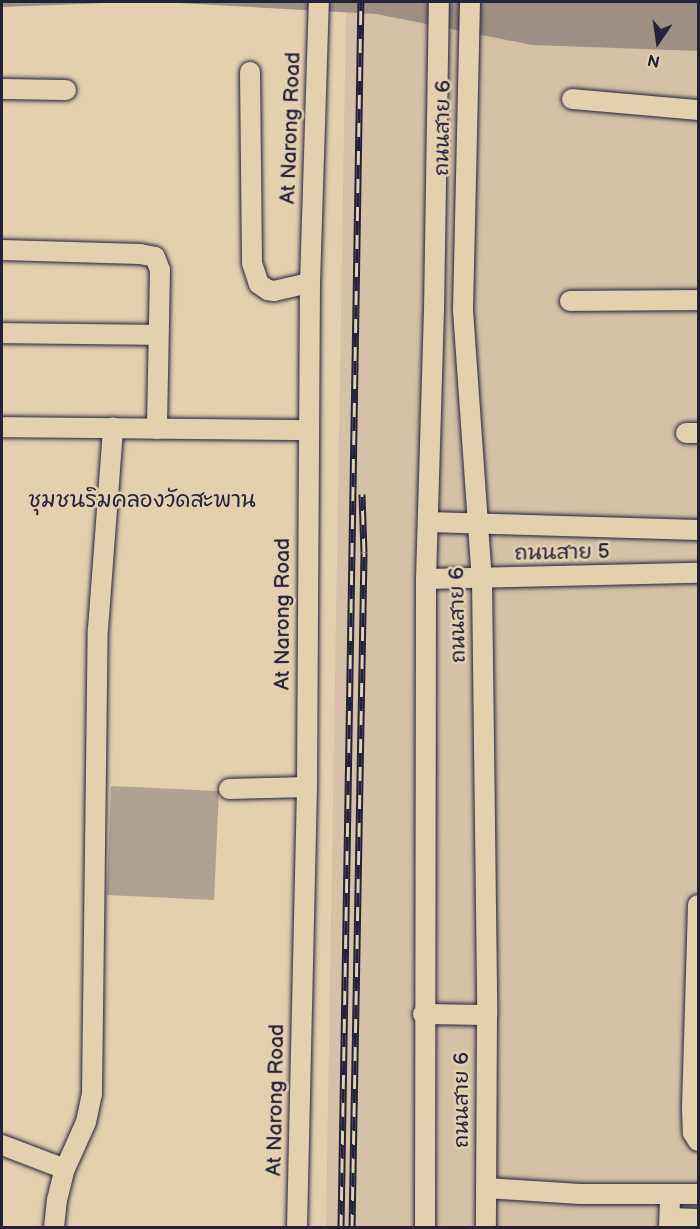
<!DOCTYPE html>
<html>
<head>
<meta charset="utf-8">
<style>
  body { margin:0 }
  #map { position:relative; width:700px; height:1229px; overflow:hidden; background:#e4cfae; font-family:"Balsamiq Sans","Playpen Sans Thai",sans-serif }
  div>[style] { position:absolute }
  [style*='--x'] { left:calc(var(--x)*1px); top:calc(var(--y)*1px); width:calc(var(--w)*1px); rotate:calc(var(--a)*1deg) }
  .built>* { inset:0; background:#d5c1a5 }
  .water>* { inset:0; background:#9d8f84 }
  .building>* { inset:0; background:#b1a190 }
  .roads { filter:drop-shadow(0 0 2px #22223b) drop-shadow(0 0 2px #22223b) }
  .minor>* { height:20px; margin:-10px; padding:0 10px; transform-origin:10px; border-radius:10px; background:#e4cfae }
  .rail>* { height:7px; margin-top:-3.5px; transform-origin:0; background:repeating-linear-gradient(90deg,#e4cfae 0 14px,#22223b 0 28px); box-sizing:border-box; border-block:2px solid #22223b }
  span { translate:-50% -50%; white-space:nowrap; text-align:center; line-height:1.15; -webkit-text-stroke:5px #e4cfae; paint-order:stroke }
  .street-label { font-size:21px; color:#22223b }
  .neighbourhood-label { font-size:22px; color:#22223b }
  .frame { position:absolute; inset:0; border:3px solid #22223b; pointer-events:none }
  .north { position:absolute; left:628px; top:12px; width:60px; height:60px; -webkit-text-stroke:4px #e4cfae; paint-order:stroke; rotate:193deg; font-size:16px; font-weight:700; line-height:24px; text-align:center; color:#22223b }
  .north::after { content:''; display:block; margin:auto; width:21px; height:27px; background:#22223b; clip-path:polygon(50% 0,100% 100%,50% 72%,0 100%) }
</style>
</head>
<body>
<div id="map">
  <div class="built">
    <div style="clip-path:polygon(346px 12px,376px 14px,532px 45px,698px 51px,698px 1227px,326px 1228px)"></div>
  </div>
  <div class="water">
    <div style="clip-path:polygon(2px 2px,132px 2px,2px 7px)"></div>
    <div style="clip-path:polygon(160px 2px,698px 2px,698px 51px,532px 45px,376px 14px)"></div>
  </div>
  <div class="building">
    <div style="clip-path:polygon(111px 786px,219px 791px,214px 900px,107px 895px)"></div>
  </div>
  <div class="roads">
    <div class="minor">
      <div style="--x:470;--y:2;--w:308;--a:91.3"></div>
      <div style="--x:463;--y:310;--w:270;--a:86"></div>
      <div style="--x:482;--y:579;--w:436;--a:89.3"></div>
      <div style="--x:487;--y:1015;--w:213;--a:90.3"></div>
      <div style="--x:250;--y:72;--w:191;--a:89.4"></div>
      <div style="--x:252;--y:263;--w:22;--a:72"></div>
      <div style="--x:259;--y:284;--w:11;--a:34"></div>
      <div style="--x:268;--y:290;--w:6;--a:9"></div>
      <div style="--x:274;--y:291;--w:37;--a:-13"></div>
      <div style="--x:2;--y:89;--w:64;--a:0.9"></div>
      <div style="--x:572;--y:99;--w:126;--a:5"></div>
      <div style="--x:2;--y:250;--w:138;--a:1.7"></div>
      <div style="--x:140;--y:254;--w:15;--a:11"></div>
      <div style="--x:155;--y:257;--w:14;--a:69"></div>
      <div style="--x:160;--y:270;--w:159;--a:91.1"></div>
      <div style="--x:570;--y:301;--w:128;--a:-0.4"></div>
      <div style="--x:2;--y:333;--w:156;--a:0.7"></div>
      <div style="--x:2;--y:427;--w:306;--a:0.6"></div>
      <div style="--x:686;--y:433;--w:12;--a:0"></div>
      <div style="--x:428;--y:522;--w:270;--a:1.7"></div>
      <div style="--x:426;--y:579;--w:272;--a:-1.3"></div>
      <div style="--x:229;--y:789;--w:78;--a:-1.5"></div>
      <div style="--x:698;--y:905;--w:204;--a:91.7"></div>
      <div style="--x:692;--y:1109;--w:24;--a:88"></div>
      <div style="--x:693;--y:1133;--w:9;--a:58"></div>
      <div style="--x:423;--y:1014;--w:64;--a:0.9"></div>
      <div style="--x:2;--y:1145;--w:67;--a:20.9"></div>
      <div style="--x:486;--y:1188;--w:94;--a:3.7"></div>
      <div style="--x:580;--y:1194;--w:118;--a:0"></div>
      <div style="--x:670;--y:1218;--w:28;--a:2"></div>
      <div style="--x:54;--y:1228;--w:28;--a:-84"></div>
      <div style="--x:57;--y:1200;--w:32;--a:-76"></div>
      <div style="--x:65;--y:1169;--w:51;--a:-65.9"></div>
      <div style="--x:86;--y:1122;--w:29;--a:-78"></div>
      <div style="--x:92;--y:1094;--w:465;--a:-89.3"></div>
      <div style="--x:98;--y:629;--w:202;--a:-85.7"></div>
      <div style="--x:297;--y:1228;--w:441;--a:-88.7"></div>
      <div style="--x:307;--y:787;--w:504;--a:-89.66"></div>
      <div style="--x:310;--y:283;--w:281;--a:-88.2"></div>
      <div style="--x:425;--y:1228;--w:649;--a:-89.91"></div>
      <div style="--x:426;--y:579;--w:268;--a:-88.3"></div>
      <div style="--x:434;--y:311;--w:309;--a:-89.1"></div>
      <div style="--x:669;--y:1228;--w:34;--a:-88"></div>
    </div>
  </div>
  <div class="rail">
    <div style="--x:341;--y:1228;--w:1226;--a:-89.07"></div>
    <div style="--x:352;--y:1228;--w:676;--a:-88.98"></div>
    <div style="--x:364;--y:552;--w:58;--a:-92"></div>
  </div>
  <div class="street-label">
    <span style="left:291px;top:128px;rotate:-88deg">At Narong Road</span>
    <span style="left:443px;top:128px;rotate:-89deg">ถนนสาย 6</span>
    <span style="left:562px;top:553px;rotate:-1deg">ถนนสาย 5</span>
    <span style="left:283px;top:614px;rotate:-90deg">At Narong Road</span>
    <span style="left:458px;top:615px;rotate:-91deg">ถนนสาย 6</span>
    <span style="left:276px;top:1100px;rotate:-89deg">At Narong Road</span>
    <span style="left:462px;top:1100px;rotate:-90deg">ถนนสาย 6</span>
  </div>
  <div class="neighbourhood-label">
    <span style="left:142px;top:501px">ชุมชนริมคลองวัดสะพาน</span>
  </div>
  <div class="frame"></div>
  <div class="north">N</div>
</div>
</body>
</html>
